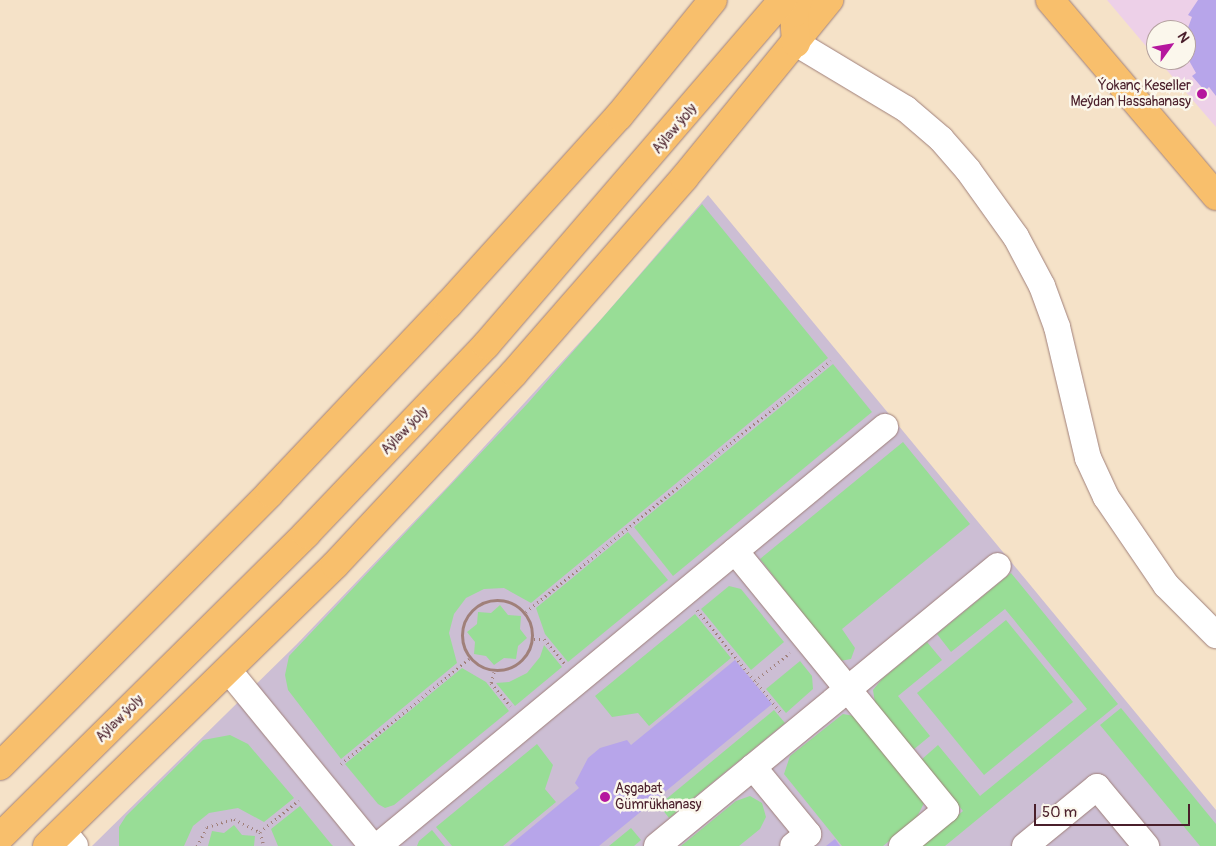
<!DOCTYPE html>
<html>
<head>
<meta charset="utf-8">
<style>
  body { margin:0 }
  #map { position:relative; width:1216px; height:846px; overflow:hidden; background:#f5e2c8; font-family:Pangolin,sans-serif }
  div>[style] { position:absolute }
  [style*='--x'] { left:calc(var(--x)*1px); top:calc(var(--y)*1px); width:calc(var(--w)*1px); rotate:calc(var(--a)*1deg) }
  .built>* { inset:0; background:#edd0e8 }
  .industrial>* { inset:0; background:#ccbed4 }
  .green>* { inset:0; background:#98dd96 }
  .building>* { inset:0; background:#b7a5ea }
  .path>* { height:3px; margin-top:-1.5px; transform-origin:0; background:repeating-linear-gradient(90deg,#a0807a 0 1px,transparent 0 5px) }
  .path>.ring { margin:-1.5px; padding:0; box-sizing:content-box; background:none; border:3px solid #a0807a; border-radius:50% }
  .roads { filter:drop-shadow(0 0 1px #a0807a) drop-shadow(0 0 1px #a0807a) }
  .minor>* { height:26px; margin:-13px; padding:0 13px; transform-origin:13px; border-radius:13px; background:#fff }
  .major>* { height:28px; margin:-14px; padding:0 14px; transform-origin:14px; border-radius:14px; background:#f8bf6c }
  .highway>* { height:28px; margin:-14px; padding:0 14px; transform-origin:14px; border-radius:14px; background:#f8bf6c }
  .dots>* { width:14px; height:14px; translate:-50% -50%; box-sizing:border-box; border:2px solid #fbf7ec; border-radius:50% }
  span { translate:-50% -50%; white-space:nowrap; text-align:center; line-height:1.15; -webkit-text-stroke:5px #fbf7ec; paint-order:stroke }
  .poi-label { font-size:14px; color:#4a1f2b }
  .right { translate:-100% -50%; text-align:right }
  .left { translate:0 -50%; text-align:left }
  .street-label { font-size:14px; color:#4a1f2b }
  .north { position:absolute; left:1146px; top:20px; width:50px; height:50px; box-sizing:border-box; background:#fbf7ec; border:1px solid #b4a19f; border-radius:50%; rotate:58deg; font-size:14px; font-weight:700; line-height:20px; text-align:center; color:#4a1f2b }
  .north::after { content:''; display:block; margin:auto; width:18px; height:22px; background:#b5179e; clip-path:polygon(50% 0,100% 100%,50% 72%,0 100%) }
  .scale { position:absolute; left:1034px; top:804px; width:156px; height:22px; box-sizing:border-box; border:2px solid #4a1f2b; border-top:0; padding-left:6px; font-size:15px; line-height:18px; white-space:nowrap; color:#4a1f2b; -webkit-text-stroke:4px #fbf7ec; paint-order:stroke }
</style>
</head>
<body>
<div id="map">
  <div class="built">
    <div style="clip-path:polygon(1107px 0,1216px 0,1216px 127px,1158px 60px,1186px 60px,1186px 30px,1156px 30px,1156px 58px)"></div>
  </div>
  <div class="industrial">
    <div style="clip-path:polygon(708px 195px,1216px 810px,1216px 846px,92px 846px,297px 644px,449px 485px,603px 317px)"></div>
  </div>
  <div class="green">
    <div style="clip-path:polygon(702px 204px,828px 358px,531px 603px,504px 588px,484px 589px,466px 598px,454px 614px,449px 633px,457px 663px,341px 759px,288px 690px,285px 675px,289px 656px,528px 403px)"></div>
    <div style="clip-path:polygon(833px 364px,872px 412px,673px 576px,634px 527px)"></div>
    <div style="clip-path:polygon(903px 442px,970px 524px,842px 629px,855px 648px,851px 659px,840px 661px,760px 559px)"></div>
    <div style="clip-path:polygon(628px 532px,668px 580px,568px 662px,545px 634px,536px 608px)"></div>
    <div style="clip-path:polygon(1011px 573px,1118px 704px,945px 846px,921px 846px,963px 811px,921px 760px,938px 745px,980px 796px,1087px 709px,1005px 609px,951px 652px,937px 634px)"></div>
    <div style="clip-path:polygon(729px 586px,741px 589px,784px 642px,751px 670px,701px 609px)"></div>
    <div style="clip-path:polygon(500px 605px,508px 615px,521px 616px,520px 629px,527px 638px,518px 646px,516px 659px,504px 658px,494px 665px,486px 656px,474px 654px,475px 642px,467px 632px,477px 624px,478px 612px,491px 613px)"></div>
    <div style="clip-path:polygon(695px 614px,731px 658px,649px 726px,638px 713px,612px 717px,595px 696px)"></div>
    <div style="clip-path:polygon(1006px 620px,1073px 702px,984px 775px,917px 693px)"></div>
    <div style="clip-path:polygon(927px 642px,942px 660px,898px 696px,930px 736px,913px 750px,875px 703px,873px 690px,882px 679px)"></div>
    <div style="clip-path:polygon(544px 645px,562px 667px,515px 706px,496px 683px,509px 682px,527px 673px,540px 657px)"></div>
    <div style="clip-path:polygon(800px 661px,812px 676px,813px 689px,786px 713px,766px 689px)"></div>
    <div style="clip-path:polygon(462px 668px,486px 682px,509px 711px,394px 805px,385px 808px,378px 804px,345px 764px)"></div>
    <div style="clip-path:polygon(1121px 708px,1216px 824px,1216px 846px,1200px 846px,1100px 725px)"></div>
    <div style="clip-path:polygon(774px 710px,785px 723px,669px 818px,659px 805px)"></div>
    <div style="clip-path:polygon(843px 714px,854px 716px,924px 803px,916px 819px,883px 846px,842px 846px,784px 774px,790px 756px)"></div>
    <div style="clip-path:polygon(230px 735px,248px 744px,294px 798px,264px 822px,238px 808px,209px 813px,193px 826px,184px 846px,119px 846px,119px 827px,126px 816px,203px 740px)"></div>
    <div style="clip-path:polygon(537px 744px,553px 765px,545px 789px,556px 802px,503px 846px,452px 846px,436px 827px)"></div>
    <div style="clip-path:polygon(750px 796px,762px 803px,766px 817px,760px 829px,739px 846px,681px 846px,736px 801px)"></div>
    <div style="clip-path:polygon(300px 806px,331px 844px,333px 846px,278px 846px,271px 829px)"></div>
    <div style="clip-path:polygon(234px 825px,242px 835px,255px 836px,254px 846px,208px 846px,212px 831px,224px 833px)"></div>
    <div style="clip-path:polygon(631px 828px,641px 840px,634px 846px,609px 846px)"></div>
    <div style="clip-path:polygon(432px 830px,445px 846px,417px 846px,419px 841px)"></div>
  </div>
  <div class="building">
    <div style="clip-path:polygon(1198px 0,1216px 0,1216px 96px,1209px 87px,1205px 91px,1192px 76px,1196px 73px,1187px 57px,1186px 33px,1192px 17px,1188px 15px)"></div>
    <div style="clip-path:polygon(735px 660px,772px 704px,599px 846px,509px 846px,579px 788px,575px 783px,588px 758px,600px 748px,627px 740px,631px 745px)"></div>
    <div style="clip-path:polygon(835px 839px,840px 846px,826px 846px)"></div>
  </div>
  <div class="path">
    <div class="ring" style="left:462px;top:600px;width:67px;height:67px"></div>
    <div style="--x:697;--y:610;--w:134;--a:50.7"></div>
    <div style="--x:526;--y:612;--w:395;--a:-39.5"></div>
    <div style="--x:534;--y:639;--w:10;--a:0"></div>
    <div style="--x:544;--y:639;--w:33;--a:50"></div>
    <div style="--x:494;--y:672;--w:11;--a:105"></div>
    <div style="--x:491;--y:683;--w:30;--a:50"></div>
    <div style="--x:755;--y:681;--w:45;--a:-38.7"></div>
    <div style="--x:341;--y:764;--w:166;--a:-39.4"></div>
    <div style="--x:260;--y:832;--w:50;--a:-39.4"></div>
    <div style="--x:197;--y:846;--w:21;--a:-62"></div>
    <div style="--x:207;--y:827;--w:28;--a:-17"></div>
    <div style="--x:234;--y:819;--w:29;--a:27"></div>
    <div style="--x:260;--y:832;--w:15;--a:74"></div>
  </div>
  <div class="roads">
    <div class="minor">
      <div style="--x:796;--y:43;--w:128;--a:31"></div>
      <div style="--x:906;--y:109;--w:46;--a:40.6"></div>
      <div style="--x:941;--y:139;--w:41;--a:48.9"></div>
      <div style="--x:968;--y:170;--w:82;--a:54.4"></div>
      <div style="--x:1016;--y:237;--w:55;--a:62"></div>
      <div style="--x:1042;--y:286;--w:44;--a:69.9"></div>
      <div style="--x:1057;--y:327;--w:135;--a:76.7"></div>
      <div style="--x:1088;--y:458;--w:43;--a:65.2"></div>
      <div style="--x:1106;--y:497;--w:107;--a:55.7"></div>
      <div style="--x:1166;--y:585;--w:71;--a:45"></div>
      <div style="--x:735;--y:551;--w:334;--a:50.8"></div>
      <div style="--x:946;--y:810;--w:57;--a:140.7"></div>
      <div style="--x:229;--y:671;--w:226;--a:50.7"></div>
      <div style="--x:753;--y:767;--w:87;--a:50.6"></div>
      <div style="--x:808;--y:834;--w:19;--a:141"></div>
      <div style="--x:63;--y:831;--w:19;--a:51"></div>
      <div style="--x:378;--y:846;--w:658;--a:-39.57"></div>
      <div style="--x:657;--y:846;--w:441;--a:-39.4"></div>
      <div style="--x:1025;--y:846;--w:93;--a:-39.3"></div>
      <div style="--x:1097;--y:787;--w:77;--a:50.3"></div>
    </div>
    <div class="major">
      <div style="--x:1050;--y:0;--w:257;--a:49.7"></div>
      <div style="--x:47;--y:846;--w:402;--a:-44.3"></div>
      <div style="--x:335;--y:565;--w:262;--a:-47"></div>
      <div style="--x:514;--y:373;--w:259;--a:-48.9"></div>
      <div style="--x:684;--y:178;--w:230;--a:-50.8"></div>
    </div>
    <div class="highway">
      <div style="--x:796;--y:43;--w:30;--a:-94"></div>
      <div style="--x:794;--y:13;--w:14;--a:-73"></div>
      <div style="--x:0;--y:766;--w:384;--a:-45.3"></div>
      <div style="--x:270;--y:493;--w:259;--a:-46.6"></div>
      <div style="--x:448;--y:305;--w:255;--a:-47.9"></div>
      <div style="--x:619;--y:116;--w:149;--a:-51"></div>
      <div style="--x:0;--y:837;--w:431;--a:-44.7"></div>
      <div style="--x:306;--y:534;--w:261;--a:-46.4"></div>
      <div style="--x:486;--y:345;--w:455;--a:-49.3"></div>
    </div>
  </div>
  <div class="dots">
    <div style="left:1202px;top:94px;background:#b5179e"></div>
    <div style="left:605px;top:797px;background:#b5179e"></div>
  </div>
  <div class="poi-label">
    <span class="right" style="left:1191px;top:94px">Ýokanç Keseller<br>Meýdan Hassahanasy</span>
    <span class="left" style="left:615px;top:797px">Aşgabat<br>Gümrükhanasy</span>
  </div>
  <div class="street-label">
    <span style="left:675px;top:129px;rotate:-50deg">Aýlaw ýoly</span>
    <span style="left:405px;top:431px;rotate:-46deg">Aýlaw ýoly</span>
    <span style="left:120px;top:719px;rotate:-45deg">Aýlaw ýoly</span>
  </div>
  <div class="north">N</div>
  <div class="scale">50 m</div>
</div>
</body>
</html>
